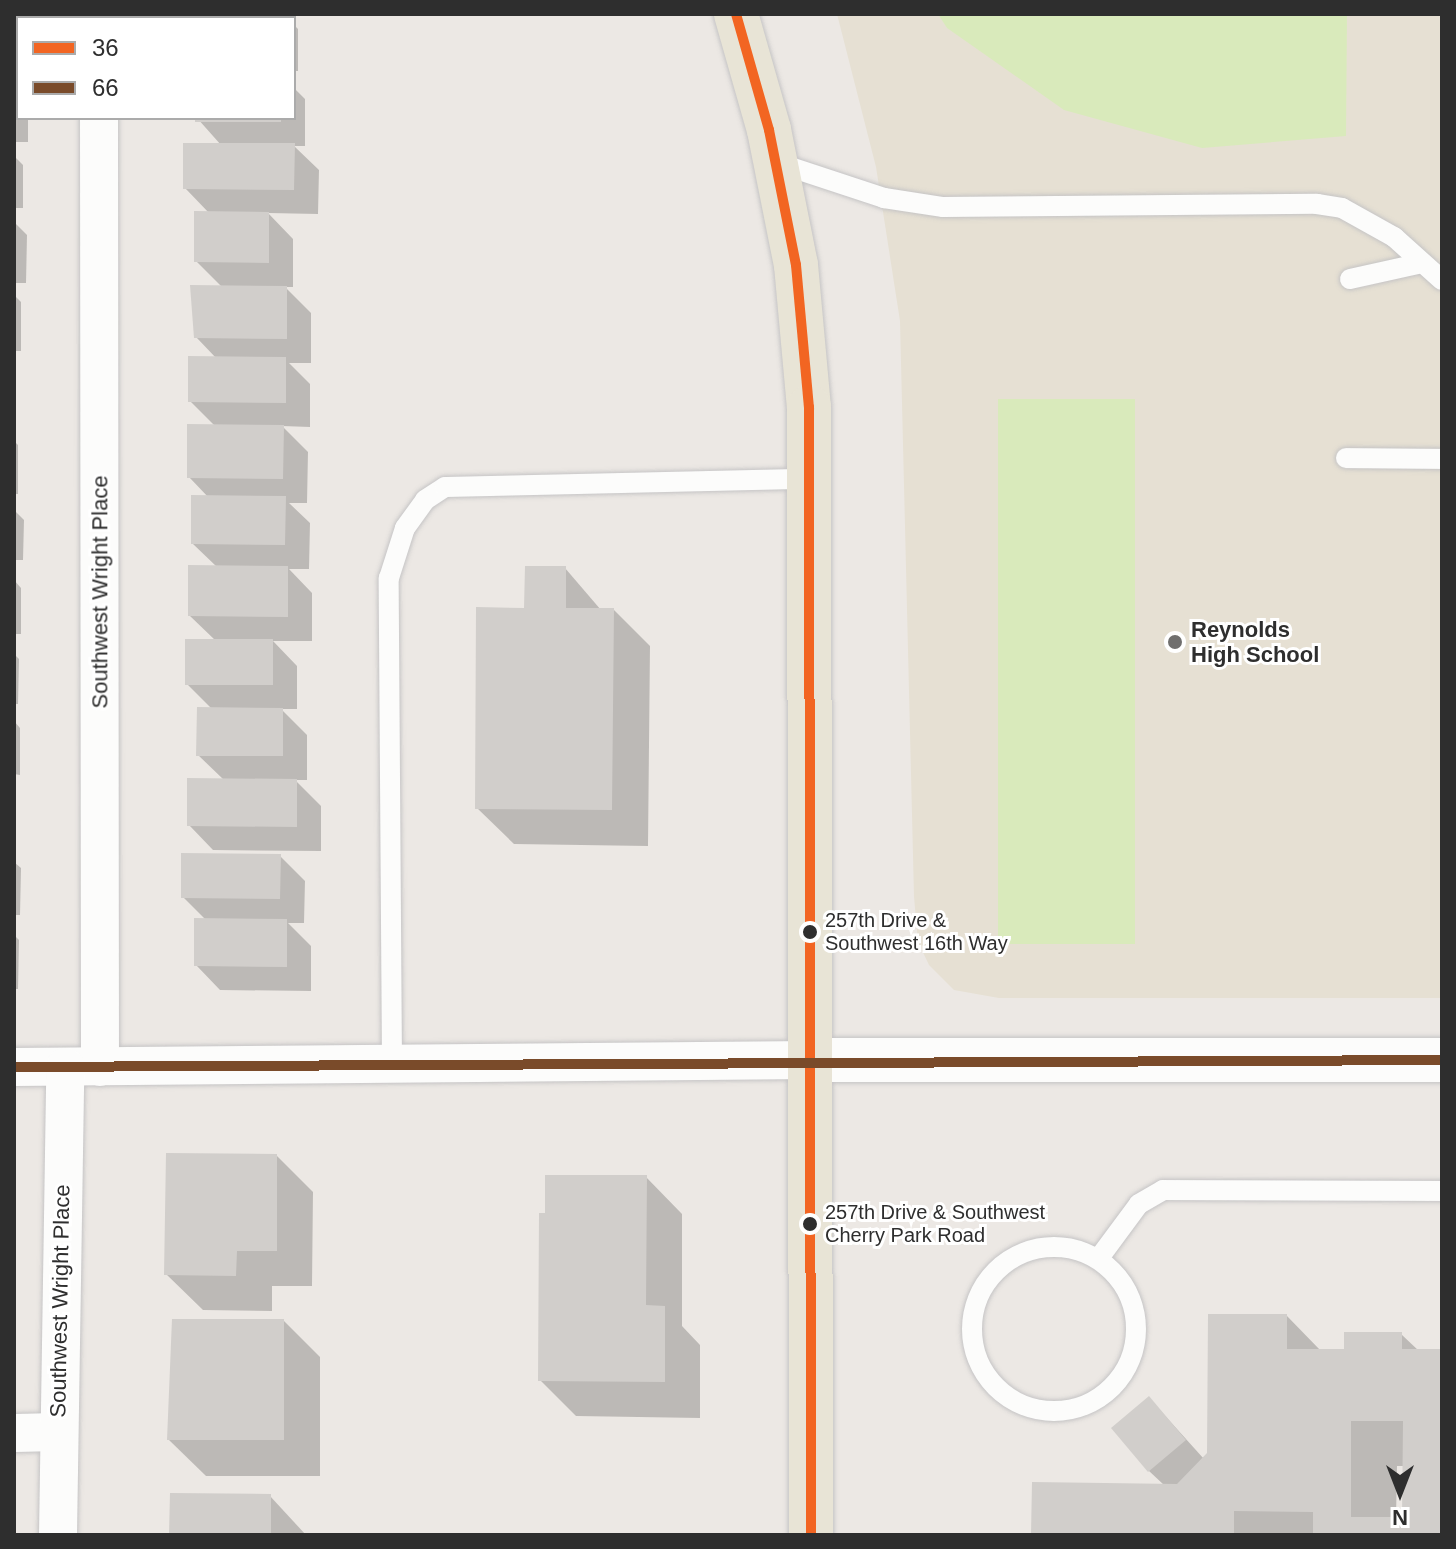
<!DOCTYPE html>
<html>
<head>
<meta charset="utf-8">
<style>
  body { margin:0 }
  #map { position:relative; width:1456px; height:1549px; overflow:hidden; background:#ece8e4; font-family:Arial,sans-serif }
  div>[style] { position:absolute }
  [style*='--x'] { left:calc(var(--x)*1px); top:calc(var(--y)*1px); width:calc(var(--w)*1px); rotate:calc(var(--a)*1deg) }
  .education>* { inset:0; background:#e6e0d3 }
  .pitch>* { inset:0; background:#d9eabb }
  .shadow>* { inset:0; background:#0003 }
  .building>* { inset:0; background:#d1cecb }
  .roads { filter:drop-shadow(0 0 2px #c5c4c5) drop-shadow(0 0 2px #c5c4c5) }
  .service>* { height:20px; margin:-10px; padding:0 10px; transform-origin:10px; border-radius:10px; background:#fcfcfb }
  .service>.ring { margin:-10px; padding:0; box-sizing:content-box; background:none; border:20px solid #fcfcfb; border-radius:50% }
  .minor>* { height:38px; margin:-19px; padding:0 19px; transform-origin:19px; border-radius:19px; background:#fcfcfb }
  .secondary>* { height:44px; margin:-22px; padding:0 22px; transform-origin:22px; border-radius:22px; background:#fcfcfb }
  .primary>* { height:44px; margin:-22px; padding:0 22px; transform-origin:22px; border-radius:22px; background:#e8e4d6 }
  .bus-1>* { height:10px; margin:-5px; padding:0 5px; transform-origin:5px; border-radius:5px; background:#f26522 }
  .bus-2>* { height:10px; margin:-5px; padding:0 5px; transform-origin:5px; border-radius:5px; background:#7a4b2a }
  .dots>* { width:22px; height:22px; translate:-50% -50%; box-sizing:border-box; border:4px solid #fff; border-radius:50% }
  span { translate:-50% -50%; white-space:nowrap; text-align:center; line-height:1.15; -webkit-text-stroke:6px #fff; paint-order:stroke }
  .bus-label { font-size:20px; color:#2e2e2e }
  .left { translate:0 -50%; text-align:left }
  .street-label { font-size:22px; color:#2e2e2e }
  .poi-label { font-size:22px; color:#2e2e2e; font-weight:700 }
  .frame { position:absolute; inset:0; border:16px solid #2e2e2e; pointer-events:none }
  .legend { position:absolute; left:16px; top:16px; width:280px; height:104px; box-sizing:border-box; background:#fff; border:2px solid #ababab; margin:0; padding:10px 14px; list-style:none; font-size:24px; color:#2e2e2e }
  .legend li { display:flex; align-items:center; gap:16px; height:40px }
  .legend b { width:40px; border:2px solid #ababab }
  .north { position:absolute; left:1360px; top:1453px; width:80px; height:80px; -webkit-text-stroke:6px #fff; paint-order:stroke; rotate:180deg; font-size:22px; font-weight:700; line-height:32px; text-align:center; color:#2e2e2e }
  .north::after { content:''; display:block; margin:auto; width:28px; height:36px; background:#2e2e2e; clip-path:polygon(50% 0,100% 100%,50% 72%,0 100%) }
</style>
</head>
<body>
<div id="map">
  <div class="education">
    <div style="clip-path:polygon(837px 14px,1442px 14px,1442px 998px,999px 998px,954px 990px,929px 965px,918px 942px,914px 897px,900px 321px,876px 167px)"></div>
  </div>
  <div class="pitch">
    <div style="clip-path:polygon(938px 14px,1347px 14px,1346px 136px,1202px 148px,1064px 110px,947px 28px)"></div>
    <div style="clip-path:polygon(998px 399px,1135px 399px,1135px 944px,998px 944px)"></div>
  </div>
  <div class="shadow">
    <div style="clip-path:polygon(199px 14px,283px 14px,287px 18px,199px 18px)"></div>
    <div style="clip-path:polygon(14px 19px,18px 23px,18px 75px,14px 75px)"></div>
    <div style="clip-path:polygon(294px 25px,298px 29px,298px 71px,294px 71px)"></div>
    <div style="clip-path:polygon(14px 76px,18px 118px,28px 118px,28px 142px,14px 142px)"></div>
    <div style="clip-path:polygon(294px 88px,305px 99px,305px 146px,294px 146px,319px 170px,318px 214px,268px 213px,293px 239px,293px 287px,285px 287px,311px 313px,311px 363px,289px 363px,310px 384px,310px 427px,282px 426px,308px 452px,307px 503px,289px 503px,310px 523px,309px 569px,289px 569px,312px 593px,312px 641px,273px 641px,297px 666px,297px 709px,281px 709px,307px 735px,307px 780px,295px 780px,321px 806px,321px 851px,213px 850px,189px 825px,224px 780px,198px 755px,213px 710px,187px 684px,216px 641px,190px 616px,217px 567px,193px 544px,209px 498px,189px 477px,215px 426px,190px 401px,217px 359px,196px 337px,222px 287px,196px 261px,210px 214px,185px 188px,221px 145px,197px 118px,294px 118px)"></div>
    <div style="clip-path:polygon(14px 156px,23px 165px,23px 208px,14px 208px)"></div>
    <div style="clip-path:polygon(14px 222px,27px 235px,26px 283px,14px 283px)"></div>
    <div style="clip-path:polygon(14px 295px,21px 302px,21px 351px,14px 351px)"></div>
    <div style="clip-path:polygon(14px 375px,16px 377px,16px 418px,14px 418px)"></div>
    <div style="clip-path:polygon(14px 441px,18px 445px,18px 494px,14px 494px)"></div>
    <div style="clip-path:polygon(14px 510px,24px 520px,23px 560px,14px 560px)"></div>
    <div style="clip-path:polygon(565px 568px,601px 610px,614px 610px,650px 646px,648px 846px,514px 844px,477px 808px,526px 610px)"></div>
    <div style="clip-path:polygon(14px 580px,21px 588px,21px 634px,14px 634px)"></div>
    <div style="clip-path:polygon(14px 654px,19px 659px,18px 704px,14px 704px)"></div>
    <div style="clip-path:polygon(14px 721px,20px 728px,20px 775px,14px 774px)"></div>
    <div style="clip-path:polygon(280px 856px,305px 881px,304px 923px,288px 923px,311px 946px,311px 991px,220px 990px,196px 965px,206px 920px,183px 897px)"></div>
    <div style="clip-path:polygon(14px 862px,21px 868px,20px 915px,14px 915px)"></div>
    <div style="clip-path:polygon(14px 935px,19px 940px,18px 989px,14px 989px)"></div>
    <div style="clip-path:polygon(277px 1156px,313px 1192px,312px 1286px,272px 1286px,272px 1311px,203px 1310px,166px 1274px)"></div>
    <div style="clip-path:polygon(646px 1177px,682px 1214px,682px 1326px,700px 1345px,700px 1418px,576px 1416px,540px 1380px)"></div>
    <div style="clip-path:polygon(14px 1240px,15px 1241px,15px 1360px,14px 1360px)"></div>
    <div style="clip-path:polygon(evenodd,1287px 1316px,1321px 1351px,1346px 1351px,1401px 1334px,1419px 1351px,1442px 1351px,1442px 1535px,1033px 1535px,1164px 1485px,1149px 1471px,1149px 1398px,1204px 1459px,1287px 1316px,1397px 1466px,1405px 1466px,1404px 1520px,1396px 1519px,1397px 1466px)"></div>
    <div style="clip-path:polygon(284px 1321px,320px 1357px,320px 1476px,206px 1476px,169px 1440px)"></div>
    <div style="clip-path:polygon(270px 1496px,306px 1535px,171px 1535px)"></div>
  </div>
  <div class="building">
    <div style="clip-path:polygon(197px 14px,274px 14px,274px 18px,197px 18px)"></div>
    <div style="clip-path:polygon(195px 118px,281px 118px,281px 122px,195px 122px)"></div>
    <div style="clip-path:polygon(183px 143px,295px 143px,294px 190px,183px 189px)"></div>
    <div style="clip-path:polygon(194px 211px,269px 212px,269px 263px,194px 262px)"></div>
    <div style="clip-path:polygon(190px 285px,287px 286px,287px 339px,194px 338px)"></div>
    <div style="clip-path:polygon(188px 356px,286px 357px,286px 403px,188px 402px)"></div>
    <div style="clip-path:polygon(187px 424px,284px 425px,283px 479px,187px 478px)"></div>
    <div style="clip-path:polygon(191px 495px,286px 496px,285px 545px,191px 544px)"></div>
    <div style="clip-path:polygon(188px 565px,288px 566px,288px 617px,188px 616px)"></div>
    <div style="clip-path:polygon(525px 566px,566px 566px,566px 608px,614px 608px,612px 810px,475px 809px,476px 607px,524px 608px)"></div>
    <div style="clip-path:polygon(185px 639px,273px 639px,273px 685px,185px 685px)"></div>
    <div style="clip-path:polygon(197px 707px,283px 708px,283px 756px,196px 756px)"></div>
    <div style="clip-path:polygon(187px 778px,297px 779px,297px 827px,187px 826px)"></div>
    <div style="clip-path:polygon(181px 853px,281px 854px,280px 899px,181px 898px)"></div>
    <div style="clip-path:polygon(194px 918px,287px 919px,287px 967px,194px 966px)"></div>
    <div style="clip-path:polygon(166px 1153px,277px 1154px,277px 1251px,237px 1251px,236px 1276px,164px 1275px)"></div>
    <div style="clip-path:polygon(545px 1175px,647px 1175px,646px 1305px,665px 1306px,665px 1382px,538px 1381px,539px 1213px,545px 1213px)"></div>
    <div style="clip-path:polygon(evenodd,1208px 1314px,1287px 1314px,1287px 1349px,1344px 1349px,1344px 1332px,1402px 1332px,1402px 1349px,1442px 1349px,1442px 1535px,1313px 1535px,1313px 1512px,1234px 1511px,1234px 1535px,1031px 1535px,1032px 1482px,1177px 1484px,1207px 1453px,1208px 1314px,1351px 1421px,1403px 1421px,1402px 1517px,1351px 1517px,1351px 1421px)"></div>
    <div style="clip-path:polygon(172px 1319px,284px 1319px,284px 1440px,167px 1440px)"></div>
    <div style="clip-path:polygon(1149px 1396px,1186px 1440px,1148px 1472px,1111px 1428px)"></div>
    <div style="clip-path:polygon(170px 1493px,271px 1494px,271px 1535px,169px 1535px)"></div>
  </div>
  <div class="roads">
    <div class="service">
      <div style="--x:775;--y:162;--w:115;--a:18.3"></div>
      <div style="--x:884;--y:198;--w:60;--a:8.7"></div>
      <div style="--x:943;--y:207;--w:374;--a:-0.5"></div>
      <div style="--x:1317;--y:204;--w:25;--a:9"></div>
      <div style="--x:1342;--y:208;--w:60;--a:29.1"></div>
      <div style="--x:1394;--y:237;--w:64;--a:41.9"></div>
      <div style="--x:1350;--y:279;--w:74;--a:-12.5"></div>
      <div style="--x:1346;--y:458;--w:96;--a:0.6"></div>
      <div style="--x:392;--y:1064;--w:486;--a:-90.4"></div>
      <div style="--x:389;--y:578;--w:52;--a:-72.3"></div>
      <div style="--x:405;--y:528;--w:34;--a:-54"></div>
      <div style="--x:425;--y:500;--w:24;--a:-33"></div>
      <div style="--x:445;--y:487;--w:364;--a:-1.3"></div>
      <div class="ring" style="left:972px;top:1247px;width:144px;height:144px"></div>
      <div style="--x:1099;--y:1258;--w:67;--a:-53.5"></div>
      <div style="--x:1139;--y:1204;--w:28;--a:-30"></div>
      <div style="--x:1163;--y:1190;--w:279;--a:0.2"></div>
    </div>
    <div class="minor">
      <div style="--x:99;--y:14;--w:4;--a:90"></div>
      <div style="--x:99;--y:118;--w:949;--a:89.94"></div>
      <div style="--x:14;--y:1067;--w:797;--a:-0.5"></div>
      <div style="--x:14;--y:1433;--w:44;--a:-1.3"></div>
      <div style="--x:58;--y:1535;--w:468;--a:-89.1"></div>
    </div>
    <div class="secondary">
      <div style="--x:811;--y:1060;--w:631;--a:0"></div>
    </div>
    <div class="primary">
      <div style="--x:736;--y:14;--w:121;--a:74.1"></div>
      <div style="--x:769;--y:130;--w:138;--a:78.7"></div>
      <div style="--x:796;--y:265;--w:143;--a:84.8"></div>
      <div style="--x:809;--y:407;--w:1128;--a:89.9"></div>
    </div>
  </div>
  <div class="bus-1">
    <div style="--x:736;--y:14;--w:121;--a:74.1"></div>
    <div style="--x:769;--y:130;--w:138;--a:78.7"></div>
    <div style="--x:796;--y:265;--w:143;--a:84.8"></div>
    <div style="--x:809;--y:407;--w:1128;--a:89.9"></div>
  </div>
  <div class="bus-2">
    <div style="--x:14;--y:1067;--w:1428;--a:-0.28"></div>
  </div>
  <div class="dots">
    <div style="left:1175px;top:642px;background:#706f6e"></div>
    <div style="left:810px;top:932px;background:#2e2e2e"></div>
    <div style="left:810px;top:1224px;background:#2e2e2e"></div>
  </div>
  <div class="bus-label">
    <span class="left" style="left:825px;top:932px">257th Drive &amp;<br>Southwest 16th Way</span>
    <span class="left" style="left:825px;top:1224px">257th Drive &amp; Southwest<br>Cherry Park Road</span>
  </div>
  <div class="street-label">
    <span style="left:100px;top:592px;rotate:-90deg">Southwest Wright Place</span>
    <span style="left:60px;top:1301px;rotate:-89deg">Southwest Wright Place</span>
  </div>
  <div class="poi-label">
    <span class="left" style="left:1191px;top:642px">Reynolds<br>High School</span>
  </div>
  <div class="frame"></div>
  <ul class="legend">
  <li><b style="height:10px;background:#f26522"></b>36</li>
  <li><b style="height:10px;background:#7a4b2a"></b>66</li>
  </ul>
  <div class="north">N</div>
</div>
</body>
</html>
